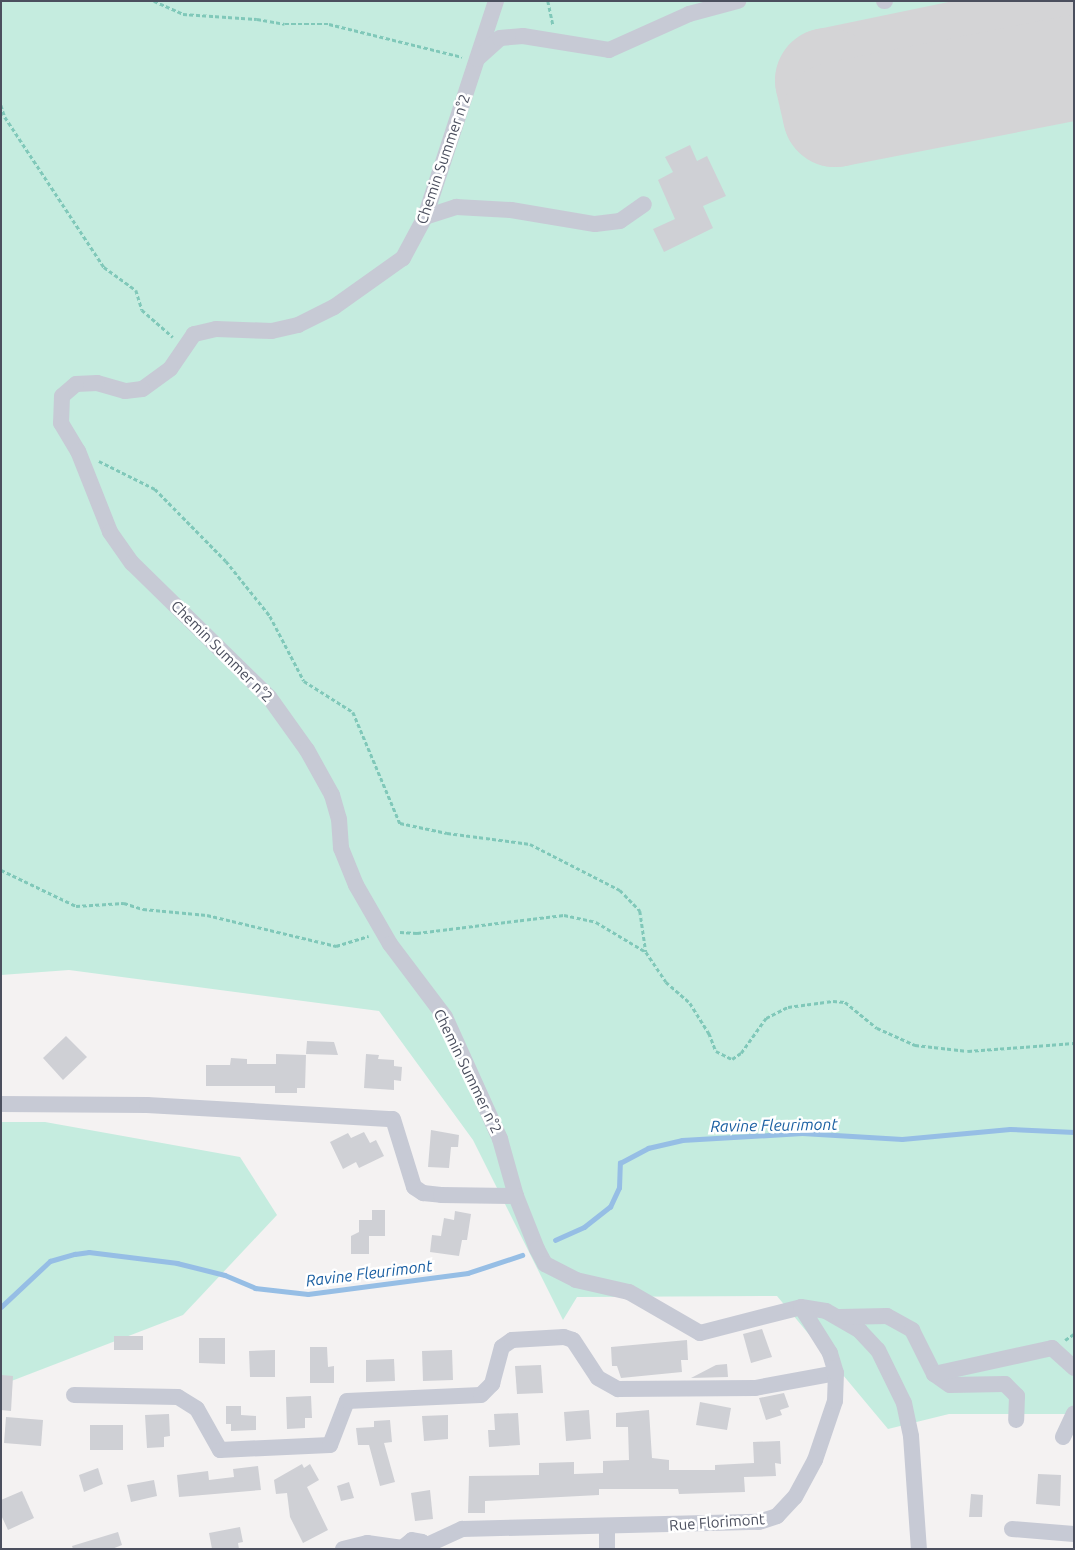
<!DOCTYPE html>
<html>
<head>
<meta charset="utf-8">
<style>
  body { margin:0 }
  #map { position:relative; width:1075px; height:1550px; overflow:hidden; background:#f4f2f2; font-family:Ubuntu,sans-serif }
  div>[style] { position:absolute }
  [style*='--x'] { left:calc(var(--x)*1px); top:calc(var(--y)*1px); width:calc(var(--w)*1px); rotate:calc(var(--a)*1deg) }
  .green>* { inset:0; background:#c5ecdf }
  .stream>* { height:4.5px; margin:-2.25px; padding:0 2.25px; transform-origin:2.25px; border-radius:2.25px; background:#96bee5 }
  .runway>* { height:105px; margin:-52.5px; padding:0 52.5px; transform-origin:52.5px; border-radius:52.5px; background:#d4d4d6 }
  .building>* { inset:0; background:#cfd0d5 }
  .path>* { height:2.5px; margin-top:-1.25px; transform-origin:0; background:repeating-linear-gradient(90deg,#80c8b9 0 4px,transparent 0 6.5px) }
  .minor>* { height:16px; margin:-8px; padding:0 8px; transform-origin:8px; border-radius:8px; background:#c7cad5 }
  span { translate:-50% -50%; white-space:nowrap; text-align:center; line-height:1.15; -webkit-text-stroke:5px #fff; paint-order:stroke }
  .street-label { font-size:15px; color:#4b4f5e }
  .water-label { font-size:16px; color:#1a5fa2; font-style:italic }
  .frame { position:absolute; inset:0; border:2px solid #4b4f5e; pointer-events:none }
</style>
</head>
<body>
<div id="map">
  <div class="green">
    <div style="clip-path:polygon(1px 1px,1074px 1px,1074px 1414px,949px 1414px,888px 1429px,777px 1296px,577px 1297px,563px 1320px,473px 1140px,379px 1011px,69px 970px,1px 975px)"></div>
    <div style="clip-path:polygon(1px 1122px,45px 1122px,240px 1157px,277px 1215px,183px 1315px,1px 1385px)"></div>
  </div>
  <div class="stream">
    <div style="--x:555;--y:1240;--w:32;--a:-24"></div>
    <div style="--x:584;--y:1227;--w:33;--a:-38"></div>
    <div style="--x:610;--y:1207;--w:21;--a:-65"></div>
    <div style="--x:619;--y:1188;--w:25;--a:-88"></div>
    <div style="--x:620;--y:1163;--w:32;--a:-28"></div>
    <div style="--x:648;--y:1148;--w:35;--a:-13"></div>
    <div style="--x:682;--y:1140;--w:120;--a:-3.3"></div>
    <div style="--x:802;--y:1133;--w:100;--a:3.4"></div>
    <div style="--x:902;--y:1139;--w:108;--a:-5.3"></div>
    <div style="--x:1010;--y:1129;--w:64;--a:2.7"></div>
    <div style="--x:1;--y:1307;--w:67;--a:-43.2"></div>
    <div style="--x:50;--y:1261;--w:26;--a:-16"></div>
    <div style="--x:75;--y:1254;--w:14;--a:-8"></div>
    <div style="--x:89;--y:1252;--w:89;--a:7.1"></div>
    <div style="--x:177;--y:1263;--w:49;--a:14"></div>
    <div style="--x:225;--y:1275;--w:33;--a:23"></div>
    <div style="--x:255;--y:1288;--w:53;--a:6.5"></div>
    <div style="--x:308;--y:1294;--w:161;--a:-7.5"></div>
    <div style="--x:468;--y:1273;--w:57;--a:-18.4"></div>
  </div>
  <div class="runway">
    <div style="--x:1074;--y:29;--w:252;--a:168.3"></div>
    <div style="--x:827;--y:80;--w:35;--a:77"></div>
    <div style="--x:835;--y:114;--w:244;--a:-11.1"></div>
  </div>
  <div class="building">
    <div style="clip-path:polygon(690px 145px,697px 161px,707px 156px,726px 196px,703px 206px,713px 228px,664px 252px,653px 229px,675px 219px,658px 180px,673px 172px,665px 157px)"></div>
    <div style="clip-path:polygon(66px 1036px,87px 1057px,63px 1080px,43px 1058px)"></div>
    <div style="clip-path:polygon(307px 1041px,334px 1042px,338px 1055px,306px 1054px)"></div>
    <div style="clip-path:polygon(276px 1054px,306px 1055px,305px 1088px,297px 1088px,297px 1093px,275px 1093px,275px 1086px,206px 1086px,206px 1065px,230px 1065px,231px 1058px,247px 1059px,247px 1064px,276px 1064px)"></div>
    <div style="clip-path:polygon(366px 1054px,379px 1055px,378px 1059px,394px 1060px,394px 1066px,402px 1067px,401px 1081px,394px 1080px,394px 1090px,364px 1088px)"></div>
    <div style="clip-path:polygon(431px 1130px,459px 1135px,458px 1147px,451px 1147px,449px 1168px,428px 1167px)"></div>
    <div style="clip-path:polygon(364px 1132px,370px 1143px,376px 1140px,384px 1156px,359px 1168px,356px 1162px,343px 1169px,330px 1142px,348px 1133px,351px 1138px)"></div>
    <div style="clip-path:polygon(372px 1210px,385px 1210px,385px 1236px,369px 1236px,369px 1254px,351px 1254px,351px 1236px,359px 1232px,359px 1220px,372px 1220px)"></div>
    <div style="clip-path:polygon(455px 1211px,471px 1214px,467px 1240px,462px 1240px,459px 1256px,430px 1252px,432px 1235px,441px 1236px,444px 1218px,454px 1220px)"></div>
    <div style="clip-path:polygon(762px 1329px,772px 1357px,751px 1363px,743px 1334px)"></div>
    <div style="clip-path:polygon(114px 1336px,143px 1336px,143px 1350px,114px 1350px)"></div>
    <div style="clip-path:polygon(199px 1338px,225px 1338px,225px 1364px,199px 1363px)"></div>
    <div style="clip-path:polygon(687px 1340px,688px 1360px,681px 1360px,682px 1372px,621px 1378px,617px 1366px,612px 1366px,611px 1347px)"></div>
    <div style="clip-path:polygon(310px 1347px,327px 1347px,328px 1367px,334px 1366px,334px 1383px,310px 1383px)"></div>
    <div style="clip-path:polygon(275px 1350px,275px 1377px,250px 1377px,249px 1351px)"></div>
    <div style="clip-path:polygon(452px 1350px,453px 1380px,423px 1381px,422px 1351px)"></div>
    <div style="clip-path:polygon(394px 1359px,395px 1381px,366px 1382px,366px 1360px)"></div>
    <div style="clip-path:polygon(727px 1364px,728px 1377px,691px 1378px,716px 1365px)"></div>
    <div style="clip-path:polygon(541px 1365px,543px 1393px,517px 1394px,515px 1366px)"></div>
    <div style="clip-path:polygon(1px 1375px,13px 1376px,11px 1411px,1px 1410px)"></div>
    <div style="clip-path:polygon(784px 1393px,789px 1407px,780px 1410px,782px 1415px,766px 1420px,759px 1398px)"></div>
    <div style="clip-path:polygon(311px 1396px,312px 1418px,305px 1418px,305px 1428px,287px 1429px,286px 1397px)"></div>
    <div style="clip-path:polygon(700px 1402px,731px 1408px,727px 1430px,696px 1425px)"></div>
    <div style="clip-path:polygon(226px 1406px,241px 1406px,241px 1415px,256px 1416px,256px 1430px,231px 1431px,231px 1424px,226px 1424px)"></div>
    <div style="clip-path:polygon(589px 1410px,591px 1439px,566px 1441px,564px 1412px)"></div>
    <div style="clip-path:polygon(649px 1410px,652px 1458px,669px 1460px,669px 1470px,715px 1470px,715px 1465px,754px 1463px,753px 1442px,780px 1441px,781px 1464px,775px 1463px,776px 1476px,744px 1477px,745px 1492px,679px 1494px,678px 1489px,599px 1489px,599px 1495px,485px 1501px,485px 1513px,468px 1513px,469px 1476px,539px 1475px,539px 1463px,574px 1462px,574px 1474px,603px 1473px,603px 1461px,629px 1460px,628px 1427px,616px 1427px,616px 1413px)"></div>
    <div style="clip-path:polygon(518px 1413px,520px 1445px,489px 1447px,488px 1430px,495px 1430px,494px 1414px)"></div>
    <div style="clip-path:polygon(169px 1414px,170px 1436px,164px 1437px,164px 1447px,147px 1448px,145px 1415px)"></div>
    <div style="clip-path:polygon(448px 1415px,448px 1439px,424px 1441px,422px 1416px)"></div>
    <div style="clip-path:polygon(6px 1417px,43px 1420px,41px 1446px,4px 1443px)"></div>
    <div style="clip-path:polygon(390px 1420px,392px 1442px,384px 1443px,395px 1482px,380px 1486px,369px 1445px,358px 1445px,356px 1428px,374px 1427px,374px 1421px)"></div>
    <div style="clip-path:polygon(90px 1425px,123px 1425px,123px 1450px,90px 1450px)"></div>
    <div style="clip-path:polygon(302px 1464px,304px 1468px,310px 1464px,319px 1480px,307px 1487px,328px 1530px,303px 1543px,290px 1517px,287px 1493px,276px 1494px,274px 1480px)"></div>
    <div style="clip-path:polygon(258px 1466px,261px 1490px,179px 1497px,177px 1475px,208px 1471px,209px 1480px,234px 1477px,233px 1469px)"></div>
    <div style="clip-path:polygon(98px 1468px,103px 1484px,84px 1492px,79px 1475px)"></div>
    <div style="clip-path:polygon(1038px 1474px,1061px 1475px,1060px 1506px,1036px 1504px)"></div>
    <div style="clip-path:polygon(154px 1480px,157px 1496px,131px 1502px,127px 1485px)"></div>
    <div style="clip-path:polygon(349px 1482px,354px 1498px,341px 1501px,337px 1486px)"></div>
    <div style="clip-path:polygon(430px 1490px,433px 1519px,415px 1521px,411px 1493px)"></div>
    <div style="clip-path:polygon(22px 1491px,34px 1518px,8px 1530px,1px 1515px,1px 1500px)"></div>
    <div style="clip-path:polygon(971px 1494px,983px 1495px,982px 1517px,969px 1517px)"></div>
    <div style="clip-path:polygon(240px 1527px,243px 1542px,238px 1543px,239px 1549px,212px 1549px,209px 1533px)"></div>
    <div style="clip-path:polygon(118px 1532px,122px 1545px,112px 1549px,73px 1549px,72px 1546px)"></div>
  </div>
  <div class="path">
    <div style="--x:154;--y:1;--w:32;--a:24"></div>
    <div style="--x:183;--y:14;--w:74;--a:3.9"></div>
    <div style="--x:257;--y:19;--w:28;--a:10"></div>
    <div style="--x:285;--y:24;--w:44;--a:0"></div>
    <div style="--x:329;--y:24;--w:137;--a:13.9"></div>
    <div style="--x:548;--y:1;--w:24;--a:78"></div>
    <div style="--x:1;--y:105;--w:13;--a:72"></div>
    <div style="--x:5;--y:117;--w:180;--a:56.6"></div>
    <div style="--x:104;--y:267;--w:39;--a:36"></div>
    <div style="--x:136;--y:290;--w:21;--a:73"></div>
    <div style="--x:142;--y:310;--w:41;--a:41.1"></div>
    <div style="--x:99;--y:461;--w:63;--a:26.6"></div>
    <div style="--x:155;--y:489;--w:101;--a:45.4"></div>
    <div style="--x:226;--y:561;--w:70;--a:51.3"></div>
    <div style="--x:270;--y:616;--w:73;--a:62.4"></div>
    <div style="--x:304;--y:681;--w:58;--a:32.3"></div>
    <div style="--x:353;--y:712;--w:121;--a:67.1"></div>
    <div style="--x:400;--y:823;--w:48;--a:12"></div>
    <div style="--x:447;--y:833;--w:84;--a:7.5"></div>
    <div style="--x:530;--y:844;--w:101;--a:27.1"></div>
    <div style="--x:620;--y:890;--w:29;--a:46"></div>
    <div style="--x:640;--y:911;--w:41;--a:81.7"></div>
    <div style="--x:1;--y:870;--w:83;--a:25.6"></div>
    <div style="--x:76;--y:906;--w:48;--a:-3.6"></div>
    <div style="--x:124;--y:903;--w:20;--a:18"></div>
    <div style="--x:143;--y:909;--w:64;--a:5.4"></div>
    <div style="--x:207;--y:915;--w:133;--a:13.5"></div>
    <div style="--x:336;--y:946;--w:34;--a:-17"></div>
    <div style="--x:400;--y:932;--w:17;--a:3"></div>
    <div style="--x:417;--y:933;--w:148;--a:-7"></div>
    <div style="--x:564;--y:915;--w:33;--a:12"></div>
    <div style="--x:596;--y:922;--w:58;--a:31"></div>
    <div style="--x:646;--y:952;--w:36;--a:56"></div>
    <div style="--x:666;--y:982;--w:32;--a:41"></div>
    <div style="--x:690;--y:1003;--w:36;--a:58"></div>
    <div style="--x:709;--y:1033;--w:19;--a:69"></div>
    <div style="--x:716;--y:1051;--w:18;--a:27"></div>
    <div style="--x:732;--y:1059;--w:11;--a:-34"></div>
    <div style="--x:741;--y:1053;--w:43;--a:-54.5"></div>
    <div style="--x:766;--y:1018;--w:25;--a:-27"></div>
    <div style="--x:788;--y:1007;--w:45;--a:-7.6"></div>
    <div style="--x:833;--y:1001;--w:12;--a:5"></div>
    <div style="--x:845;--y:1002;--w:41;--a:39.1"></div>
    <div style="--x:877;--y:1028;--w:42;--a:24.1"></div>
    <div style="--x:915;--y:1045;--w:53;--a:6.5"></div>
    <div style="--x:968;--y:1051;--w:106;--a:-4.3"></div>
    <div style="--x:1065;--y:1340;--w:11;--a:-34"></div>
  </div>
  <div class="minor">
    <div style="--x:496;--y:1;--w:227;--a:108.2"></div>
    <div style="--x:425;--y:217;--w:47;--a:118.2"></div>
    <div style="--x:403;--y:258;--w:85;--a:144.6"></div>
    <div style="--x:334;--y:307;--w:40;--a:153.4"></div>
    <div style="--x:298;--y:325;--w:27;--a:167"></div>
    <div style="--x:272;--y:331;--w:56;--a:-178"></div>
    <div style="--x:216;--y:329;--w:23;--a:167"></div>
    <div style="--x:194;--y:334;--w:42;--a:124.4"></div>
    <div style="--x:170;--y:369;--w:34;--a:144"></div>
    <div style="--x:142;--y:389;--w:17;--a:173"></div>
    <div style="--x:125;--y:391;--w:29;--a:-164"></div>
    <div style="--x:97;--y:383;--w:21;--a:177"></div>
    <div style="--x:76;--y:384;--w:18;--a:139"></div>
    <div style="--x:62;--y:396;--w:27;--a:92"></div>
    <div style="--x:61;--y:423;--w:33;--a:59"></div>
    <div style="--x:78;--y:451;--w:87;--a:68.4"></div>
    <div style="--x:110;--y:532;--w:38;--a:55"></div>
    <div style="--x:132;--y:563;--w:192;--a:44.4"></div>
    <div style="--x:269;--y:697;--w:65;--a:54.4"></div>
    <div style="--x:307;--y:750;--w:51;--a:60.9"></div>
    <div style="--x:332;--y:795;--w:25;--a:74"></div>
    <div style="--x:339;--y:819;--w:29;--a:86"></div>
    <div style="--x:341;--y:848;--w:40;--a:68"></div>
    <div style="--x:356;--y:885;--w:68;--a:60"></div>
    <div style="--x:390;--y:944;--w:91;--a:53"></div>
    <div style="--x:445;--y:1017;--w:134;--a:65.7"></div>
    <div style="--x:500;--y:1139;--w:59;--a:74.3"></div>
    <div style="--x:516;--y:1196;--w:57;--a:68.4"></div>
    <div style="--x:537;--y:1249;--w:17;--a:62"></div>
    <div style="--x:545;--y:1264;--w:35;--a:27"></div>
    <div style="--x:576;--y:1280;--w:54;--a:12.8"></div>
    <div style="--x:629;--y:1292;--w:82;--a:30"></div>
    <div style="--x:700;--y:1333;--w:104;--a:-14.4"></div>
    <div style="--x:801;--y:1307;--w:25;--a:9"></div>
    <div style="--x:826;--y:1311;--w:39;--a:30"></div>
    <div style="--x:860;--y:1331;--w:26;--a:47"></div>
    <div style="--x:878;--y:1350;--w:59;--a:63.9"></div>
    <div style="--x:904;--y:1403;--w:34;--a:78"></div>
    <div style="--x:911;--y:1436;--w:113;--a:86"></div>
    <div style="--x:884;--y:1;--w:1;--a:0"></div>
    <div style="--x:477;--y:59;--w:31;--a:-42"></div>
    <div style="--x:500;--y:38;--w:23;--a:-5"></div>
    <div style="--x:523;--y:36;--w:87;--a:9.2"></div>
    <div style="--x:609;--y:50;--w:88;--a:-24.2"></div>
    <div style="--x:689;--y:14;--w:51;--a:-14.9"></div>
    <div style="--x:425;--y:217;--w:33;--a:-18"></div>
    <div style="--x:456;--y:207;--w:55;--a:3.1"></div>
    <div style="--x:511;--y:210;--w:85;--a:9.5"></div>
    <div style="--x:595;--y:224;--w:25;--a:-7"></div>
    <div style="--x:620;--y:221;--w:29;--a:-35"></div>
    <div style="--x:1;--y:1104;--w:146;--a:0.4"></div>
    <div style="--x:147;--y:1105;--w:246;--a:3.3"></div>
    <div style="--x:393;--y:1119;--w:71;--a:72.8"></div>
    <div style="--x:414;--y:1187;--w:11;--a:34"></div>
    <div style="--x:423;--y:1193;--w:18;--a:6"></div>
    <div style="--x:441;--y:1195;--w:75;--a:0.8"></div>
    <div style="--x:840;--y:1317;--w:47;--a:-1.2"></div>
    <div style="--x:887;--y:1316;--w:29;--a:29"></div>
    <div style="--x:912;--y:1330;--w:49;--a:63.4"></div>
    <div style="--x:934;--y:1374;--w:19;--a:35"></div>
    <div style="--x:950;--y:1385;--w:55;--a:-1"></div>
    <div style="--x:1005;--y:1384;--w:17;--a:45"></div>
    <div style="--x:1017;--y:1396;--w:24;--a:92"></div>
    <div style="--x:934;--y:1374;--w:121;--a:-12.4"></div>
    <div style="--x:1052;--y:1348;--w:30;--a:42"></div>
    <div style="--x:74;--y:1395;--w:104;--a:1.1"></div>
    <div style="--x:178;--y:1397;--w:22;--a:32"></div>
    <div style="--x:197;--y:1409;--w:47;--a:60.7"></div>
    <div style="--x:220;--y:1450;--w:110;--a:-2.6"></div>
    <div style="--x:330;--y:1445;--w:47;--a:-68.9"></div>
    <div style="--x:347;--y:1401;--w:134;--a:-2.6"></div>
    <div style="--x:481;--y:1395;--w:16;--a:-45"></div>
    <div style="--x:492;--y:1384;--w:38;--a:-75"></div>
    <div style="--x:502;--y:1347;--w:12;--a:-35"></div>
    <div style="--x:512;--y:1340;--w:52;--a:-3.3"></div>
    <div style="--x:564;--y:1337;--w:9;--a:18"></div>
    <div style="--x:573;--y:1340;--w:45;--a:56.7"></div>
    <div style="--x:598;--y:1378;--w:23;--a:29"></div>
    <div style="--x:618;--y:1389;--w:137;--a:-0.4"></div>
    <div style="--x:755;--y:1388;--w:82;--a:-10.5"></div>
    <div style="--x:1063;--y:1437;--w:26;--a:-65"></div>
    <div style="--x:607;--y:1528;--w:21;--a:90"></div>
    <div style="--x:1012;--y:1529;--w:62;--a:4.6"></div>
    <div style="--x:425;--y:1546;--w:41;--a:-24.7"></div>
    <div style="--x:462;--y:1529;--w:297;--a:-1.4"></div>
    <div style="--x:759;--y:1522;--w:19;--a:-18"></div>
    <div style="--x:777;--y:1516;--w:26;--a:-47"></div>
    <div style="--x:795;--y:1497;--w:42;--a:-61.6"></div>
    <div style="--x:815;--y:1460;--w:62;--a:-71.3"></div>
    <div style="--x:835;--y:1401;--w:28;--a:-88"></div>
    <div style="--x:836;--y:1373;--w:21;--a:-107"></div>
    <div style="--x:830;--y:1353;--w:54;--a:-122.2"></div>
    <div style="--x:343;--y:1549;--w:25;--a:-14"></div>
    <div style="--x:367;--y:1543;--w:34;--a:8"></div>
    <div style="--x:401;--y:1549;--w:14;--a:-39"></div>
    <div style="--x:412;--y:1540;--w:10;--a:11"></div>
    <div style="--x:422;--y:1542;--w:8;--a:60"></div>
  </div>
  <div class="street-label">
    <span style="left:443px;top:159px;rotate:-71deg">Chemin Summer n°2</span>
    <span style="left:222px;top:651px;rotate:45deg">Chemin Summer n°2</span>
    <span style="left:468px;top:1071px;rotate:64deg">Chemin Summer n°2</span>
    <span style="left:717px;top:1522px;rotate:-4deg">Rue Florimont</span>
  </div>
  <div class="water-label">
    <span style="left:774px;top:1125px;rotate:-1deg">Ravine Fleurimont</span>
    <span style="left:369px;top:1273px;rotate:-7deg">Ravine Fleurimont</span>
  </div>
  <div class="frame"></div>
</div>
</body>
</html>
